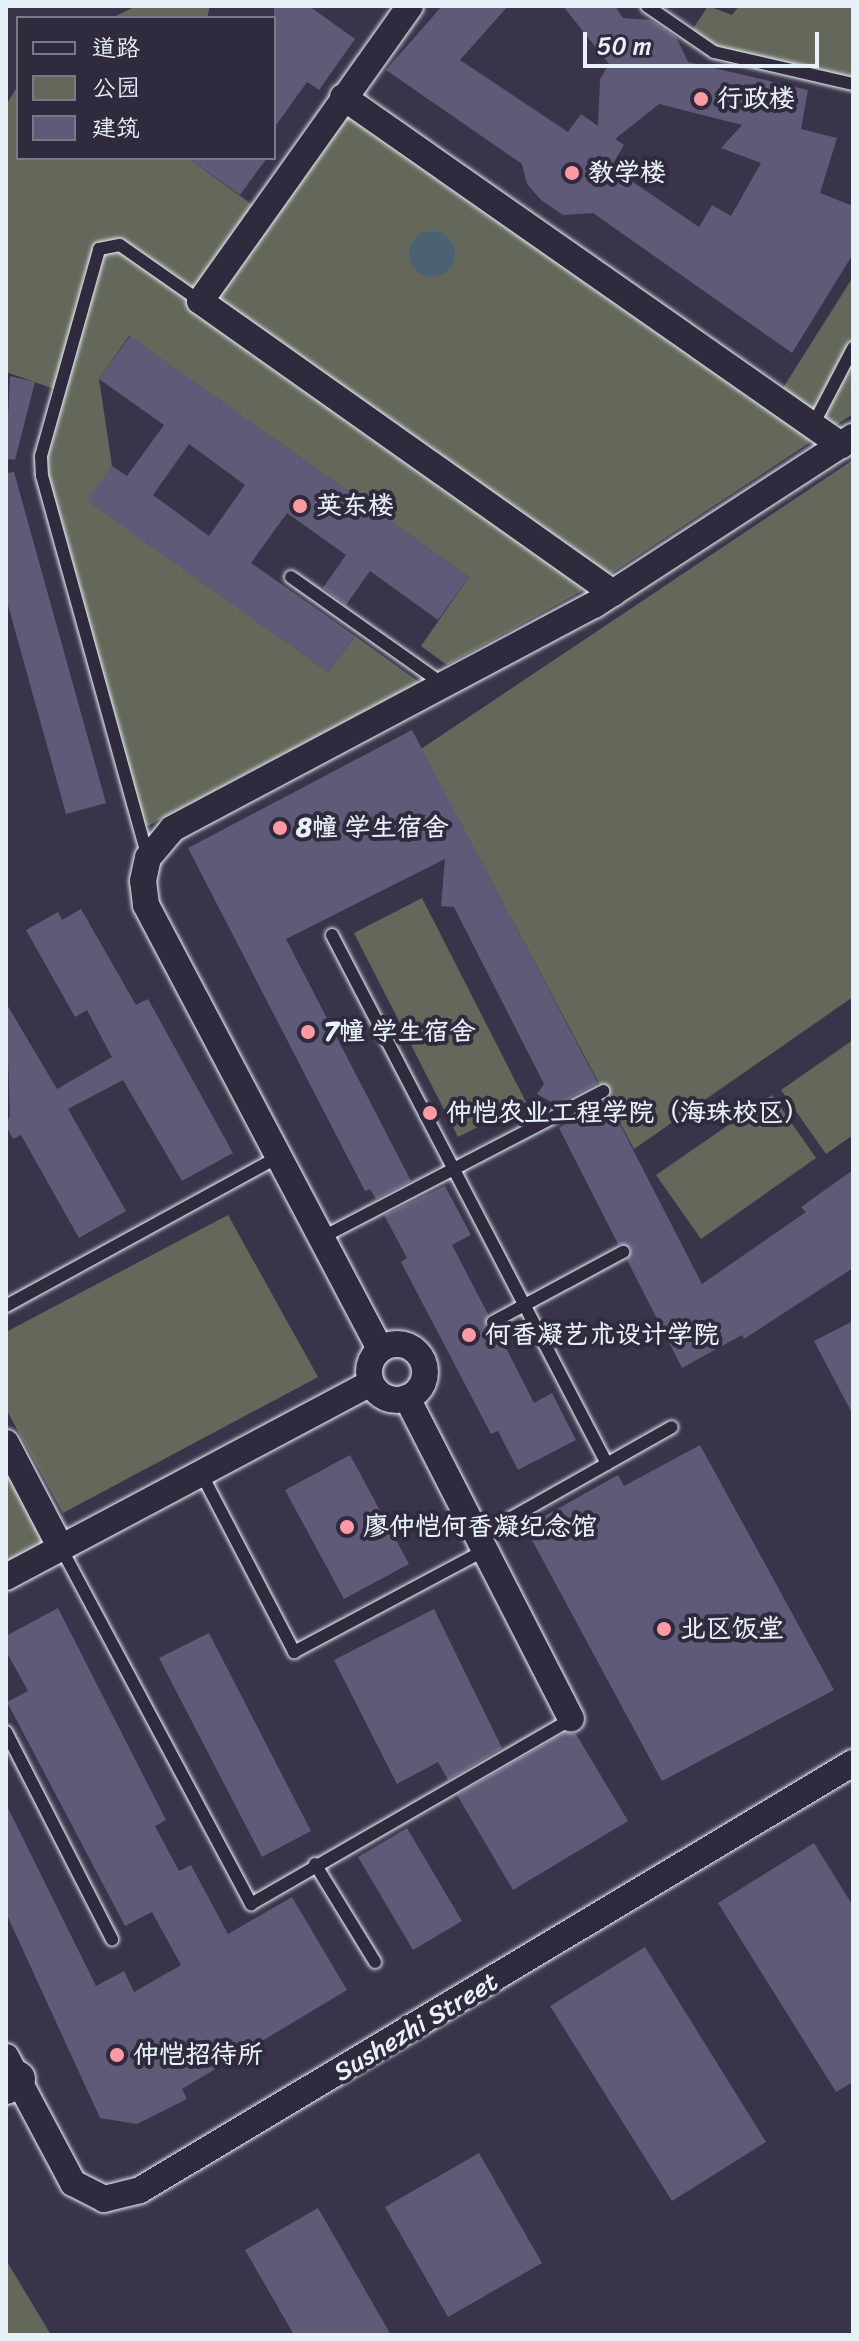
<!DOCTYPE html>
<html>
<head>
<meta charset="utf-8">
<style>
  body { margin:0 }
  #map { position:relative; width:859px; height:2341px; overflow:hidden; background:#393449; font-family:Sriracha,"LXGW WenKai TC",sans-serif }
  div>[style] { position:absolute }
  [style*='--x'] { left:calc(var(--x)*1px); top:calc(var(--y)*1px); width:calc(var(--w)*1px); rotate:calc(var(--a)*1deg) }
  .green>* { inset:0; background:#64685b }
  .water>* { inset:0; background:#4a6273 }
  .round { border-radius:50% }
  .building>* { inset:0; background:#5f5a78 }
  .roads { filter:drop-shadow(0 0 2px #e8f1f8) drop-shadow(0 0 2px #e8f1f8) }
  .lane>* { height:12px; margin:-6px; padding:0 6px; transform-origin:6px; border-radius:6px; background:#2f2a3d }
  .street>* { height:26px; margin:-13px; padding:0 13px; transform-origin:13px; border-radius:13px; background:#2f2a3d }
  .street>.ring { margin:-13px; padding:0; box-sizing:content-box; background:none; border:26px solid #2f2a3d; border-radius:50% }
  .secondary>* { height:36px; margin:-18px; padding:0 18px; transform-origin:18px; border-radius:18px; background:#2f2a3d }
  .dots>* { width:22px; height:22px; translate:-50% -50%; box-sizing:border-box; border:4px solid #2f2a3d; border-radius:50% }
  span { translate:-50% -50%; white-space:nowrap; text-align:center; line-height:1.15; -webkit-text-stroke:8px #2f2a3d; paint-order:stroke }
  .poi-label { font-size:26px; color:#e8f1f8; font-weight:700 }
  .left { translate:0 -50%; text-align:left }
  .street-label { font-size:26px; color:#e8f1f8 }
  .frame { position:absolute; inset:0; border:8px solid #e8f1f8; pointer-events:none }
  .legend { position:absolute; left:16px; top:16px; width:260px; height:144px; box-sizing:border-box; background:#2f2a3d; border:2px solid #797a88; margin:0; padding:10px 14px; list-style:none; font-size:24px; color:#e8f1f8 }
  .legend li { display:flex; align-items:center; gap:16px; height:40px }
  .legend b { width:40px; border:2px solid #797a88 }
  .scale { position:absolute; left:583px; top:32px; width:236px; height:36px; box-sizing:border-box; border:4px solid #e8f1f8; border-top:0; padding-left:10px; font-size:24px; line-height:28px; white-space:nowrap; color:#e8f1f8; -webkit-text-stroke:6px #2f2a3d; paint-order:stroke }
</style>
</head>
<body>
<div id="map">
  <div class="green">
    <div style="clip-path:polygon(136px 6px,210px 6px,207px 18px,112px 18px)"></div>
    <div style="clip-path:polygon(708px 6px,732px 15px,739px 6px,853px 6px,853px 84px,714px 52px,689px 35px)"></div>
    <div style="clip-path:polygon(18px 86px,18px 158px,188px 158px,262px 212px,343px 97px,776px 399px,853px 277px,853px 414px,598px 582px,447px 665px,421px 646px,469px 577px,129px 336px,99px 379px,112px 466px,88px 501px,328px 672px,355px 636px,419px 682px,140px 830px,42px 476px,57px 390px,6px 372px,6px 105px)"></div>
    <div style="clip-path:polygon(853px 460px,853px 997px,634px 1149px,421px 749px)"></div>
    <div style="clip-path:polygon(422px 898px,526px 1102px,458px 1137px,354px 933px)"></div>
    <div style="clip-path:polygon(853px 1040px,853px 1135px,826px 1154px,781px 1090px)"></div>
    <div style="clip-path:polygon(772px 1095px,816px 1158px,701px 1239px,656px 1175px)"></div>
    <div style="clip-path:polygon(228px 1215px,318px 1377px,63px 1513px,6px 1409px,6px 1332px)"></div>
    <div style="clip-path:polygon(6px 1443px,61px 1548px,6px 1578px)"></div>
    <div style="clip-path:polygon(6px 2260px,51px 2335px,6px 2335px)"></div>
  </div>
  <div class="water">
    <div class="round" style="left:409px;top:231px;width:46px;height:46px"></div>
  </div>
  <div class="building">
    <div style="clip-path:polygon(274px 6px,309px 6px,355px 39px,319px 90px,307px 82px,274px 128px)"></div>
    <div style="clip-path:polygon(evenodd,442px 6px,508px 6px,460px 60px,568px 132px,581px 114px,598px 126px,600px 79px,609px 64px,563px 6px,615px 6px,623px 18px,651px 20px,676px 37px,688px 62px,808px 90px,801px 129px,837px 138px,820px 193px,853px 206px,853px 254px,792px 353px,593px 213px,563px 215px,541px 200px,527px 184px,522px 164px,386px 70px,442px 6px,659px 104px,742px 125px,721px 148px,761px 163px,731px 216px,712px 205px,699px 227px,611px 167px,624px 145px,615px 139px,659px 104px)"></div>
    <div style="clip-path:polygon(188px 158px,267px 158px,240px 195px)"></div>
    <div style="clip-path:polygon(evenodd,130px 336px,469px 577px,438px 620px,370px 571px,346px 605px,323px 588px,346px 555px,287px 513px,251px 563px,355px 636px,328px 672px,87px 501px,112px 466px,127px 476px,164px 425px,99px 379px,130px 336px,189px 444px,245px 485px,209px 536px,153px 495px,189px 444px)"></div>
    <div style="clip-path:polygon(10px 376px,35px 382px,15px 460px,6px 459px)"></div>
    <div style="clip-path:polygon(14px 472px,106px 803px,66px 814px,6px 598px,6px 473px)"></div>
    <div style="clip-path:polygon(412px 730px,598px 1083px,556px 1105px,537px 1094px,544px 1084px,454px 907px,441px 906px,445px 859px,286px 939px,411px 1181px,376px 1199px,370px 1189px,365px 1191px,188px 848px)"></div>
    <div style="clip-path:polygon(81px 909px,136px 1005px,148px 999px,233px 1153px,182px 1181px,123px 1080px,68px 1109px,126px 1211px,79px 1238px,21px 1135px,13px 1139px,6px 1126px,10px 1115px,6px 1003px,57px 1089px,112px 1057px,87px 1010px,75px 1017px,26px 930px,58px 912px,62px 920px)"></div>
    <div style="clip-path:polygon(607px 1099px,702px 1284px,806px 1212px,801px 1207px,853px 1170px,853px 1268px,744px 1339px,742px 1335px,682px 1368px,627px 1260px,631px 1248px,618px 1244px,559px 1128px)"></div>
    <div style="clip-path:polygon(445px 1186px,471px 1235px,452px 1245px,488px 1314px,485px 1326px,497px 1330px,534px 1403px,552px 1393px,576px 1440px,518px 1470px,498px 1431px,491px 1434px,401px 1262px,407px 1258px,384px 1215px)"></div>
    <div style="clip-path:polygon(853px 1321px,853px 1415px,814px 1341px)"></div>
    <div style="clip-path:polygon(700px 1445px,834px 1690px,662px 1781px,525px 1527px,618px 1475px,624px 1486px)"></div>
    <div style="clip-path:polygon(350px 1455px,409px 1564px,344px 1599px,285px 1490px)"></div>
    <div style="clip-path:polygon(58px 1608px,166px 1820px,155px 1826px,179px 1871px,191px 1865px,228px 1934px,292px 1897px,347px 1990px,182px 2089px,187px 2099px,137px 2124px,100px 2118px,6px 1913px,6px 1804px,96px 1986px,124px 1971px,134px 1992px,181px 1965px,152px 1912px,125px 1926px,7px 1702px,28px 1691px,6px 1651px,6px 1636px)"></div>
    <div style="clip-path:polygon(434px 1609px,502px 1748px,448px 1780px,438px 1762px,397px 1784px,334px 1660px)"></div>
    <div style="clip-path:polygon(209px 1633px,311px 1831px,262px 1857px,159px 1658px)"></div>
    <div style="clip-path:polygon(564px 1733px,576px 1734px,628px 1821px,513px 1890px,457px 1795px)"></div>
    <div style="clip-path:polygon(407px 1828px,462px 1921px,413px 1950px,358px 1857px)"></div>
    <div style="clip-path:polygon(814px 1843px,853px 1906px,853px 2082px,836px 2092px,718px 1903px)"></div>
    <div style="clip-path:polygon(645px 1947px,766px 2142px,672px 2201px,550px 2006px)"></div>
    <div style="clip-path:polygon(479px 2153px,542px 2263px,448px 2317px,385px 2207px)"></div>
    <div style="clip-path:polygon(318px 2208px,391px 2335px,294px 2335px,245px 2250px)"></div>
  </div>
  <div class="roads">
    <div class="lane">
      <div style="--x:647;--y:6;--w:81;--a:34.5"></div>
      <div style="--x:714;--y:52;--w:143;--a:13"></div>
      <div style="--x:813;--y:425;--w:87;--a:-62.5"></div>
      <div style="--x:291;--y:577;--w:187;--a:35.2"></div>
      <div style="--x:148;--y:858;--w:396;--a:-105.5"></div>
      <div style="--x:42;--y:476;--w:20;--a:-93"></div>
      <div style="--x:41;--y:456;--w:215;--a:-74.3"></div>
      <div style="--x:99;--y:249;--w:21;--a:-11"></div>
      <div style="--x:120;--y:245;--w:98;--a:35"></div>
      <div style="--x:332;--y:935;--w:596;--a:62.53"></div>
      <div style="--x:323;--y:1237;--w:316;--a:-27.5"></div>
      <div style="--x:6;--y:1306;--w:312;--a:-28.7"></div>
      <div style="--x:493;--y:1322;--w:148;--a:-28.3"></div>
      <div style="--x:201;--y:1473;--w:202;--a:62.5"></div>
      <div style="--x:294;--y:1652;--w:217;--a:-28.1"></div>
      <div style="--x:481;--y:1535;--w:219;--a:-29.5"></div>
      <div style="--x:61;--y:1548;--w:404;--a:61.9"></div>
      <div style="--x:251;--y:1904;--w:370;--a:-30"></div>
      <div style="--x:6;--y:1732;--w:233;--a:62.9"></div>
      <div style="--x:315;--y:1864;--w:115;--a:58.5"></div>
    </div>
    <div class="street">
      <div style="--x:410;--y:6;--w:362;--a:125.4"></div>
      <div style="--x:200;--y:301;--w:506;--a:35.26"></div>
      <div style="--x:343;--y:97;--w:608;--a:34.95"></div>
      <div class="ring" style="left:369px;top:1344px;width:30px;height:30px"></div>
      <div style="--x:380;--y:1349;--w:502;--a:-117.79"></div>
      <div style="--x:146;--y:905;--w:24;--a:-97"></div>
      <div style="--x:143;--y:881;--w:24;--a:-78"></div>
      <div style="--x:148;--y:858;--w:38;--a:-50"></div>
      <div style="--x:172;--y:829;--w:478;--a:-28"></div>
      <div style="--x:594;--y:605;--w:309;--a:-33"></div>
      <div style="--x:407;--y:1398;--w:360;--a:62.9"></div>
      <div style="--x:6;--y:1443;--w:119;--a:62.4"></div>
      <div style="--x:6;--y:1577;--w:413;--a:-28"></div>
      <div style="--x:6;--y:2057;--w:143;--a:62"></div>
      <div style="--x:73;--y:2183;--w:35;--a:27"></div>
      <div style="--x:104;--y:2199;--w:37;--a:-14"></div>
      <div style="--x:140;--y:2190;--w:831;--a:-30.92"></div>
    </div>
    <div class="secondary">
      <div style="--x:6;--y:2086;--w:13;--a:-32"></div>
    </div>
  </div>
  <div class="dots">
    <div style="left:701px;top:99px;background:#ff9aa2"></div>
    <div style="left:572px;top:173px;background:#ff9aa2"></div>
    <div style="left:300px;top:506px;background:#ff9aa2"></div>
    <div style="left:280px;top:828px;background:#ff9aa2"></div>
    <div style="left:308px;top:1032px;background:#ff9aa2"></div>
    <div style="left:430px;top:1113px;background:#ff9aa2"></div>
    <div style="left:469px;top:1335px;background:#ff9aa2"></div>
    <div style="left:347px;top:1527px;background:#ff9aa2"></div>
    <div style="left:664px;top:1629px;background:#ff9aa2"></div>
    <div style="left:117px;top:2055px;background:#ff9aa2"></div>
  </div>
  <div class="poi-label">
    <span class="left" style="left:717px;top:99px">行政楼</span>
    <span class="left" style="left:588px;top:173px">教学楼</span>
    <span class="left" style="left:316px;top:506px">英东楼</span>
    <span class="left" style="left:296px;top:828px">8幢 学生宿舍</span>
    <span class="left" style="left:324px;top:1032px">7幢 学生宿舍</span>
    <span class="left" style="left:446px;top:1113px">仲恺农业工程学院（海珠校区）</span>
    <span class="left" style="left:485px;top:1335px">何香凝艺术设计学院</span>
    <span class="left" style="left:363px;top:1527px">廖仲恺何香凝纪念馆</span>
    <span class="left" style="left:680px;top:1629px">北区饭堂</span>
    <span class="left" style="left:133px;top:2055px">仲恺招待所</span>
  </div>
  <div class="street-label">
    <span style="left:416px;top:2027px;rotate:-31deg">Sushezhi Street</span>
  </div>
  <div class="frame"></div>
  <ul class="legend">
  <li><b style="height:10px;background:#2f2a3d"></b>道路</li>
  <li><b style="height:22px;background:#64685b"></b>公园</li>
  <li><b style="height:22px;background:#5f5a78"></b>建筑</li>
  </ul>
  <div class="scale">50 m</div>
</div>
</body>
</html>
